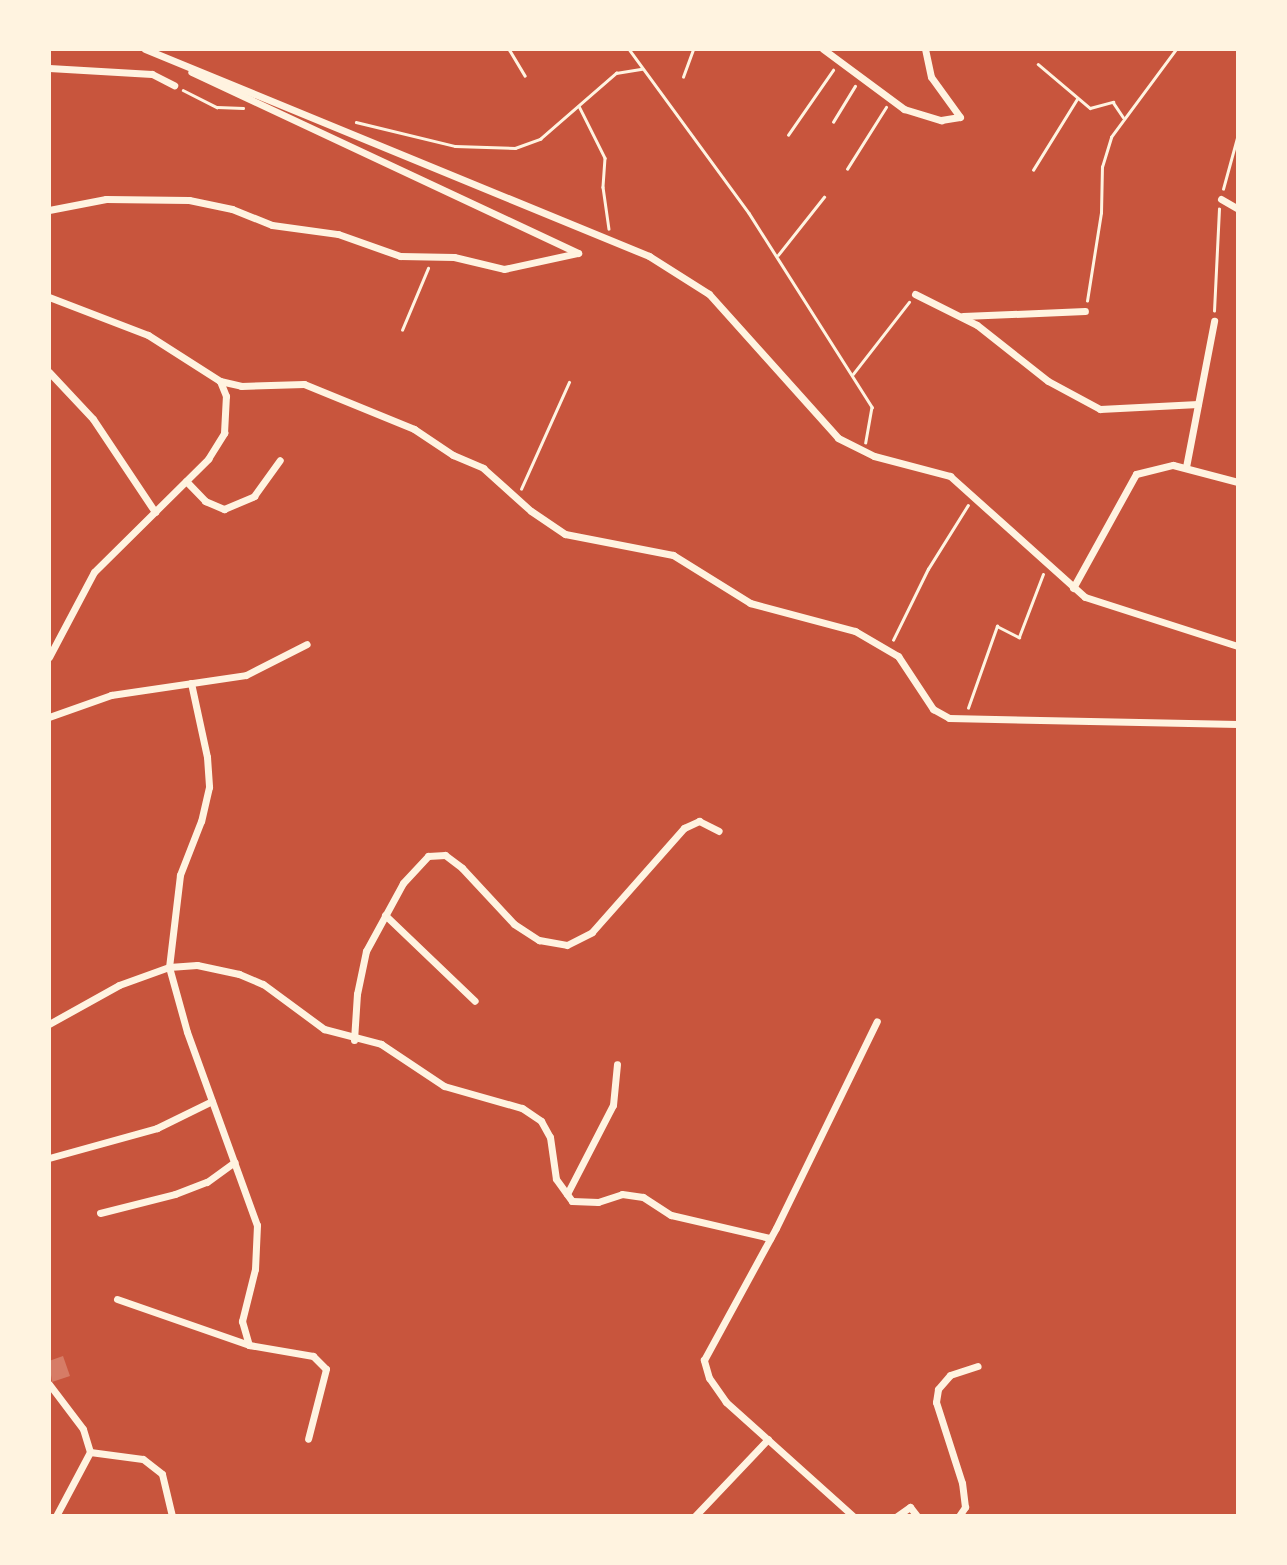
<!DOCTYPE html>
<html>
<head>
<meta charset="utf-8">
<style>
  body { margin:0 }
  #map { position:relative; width:1287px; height:1565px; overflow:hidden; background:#c8553d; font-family:Karla,sans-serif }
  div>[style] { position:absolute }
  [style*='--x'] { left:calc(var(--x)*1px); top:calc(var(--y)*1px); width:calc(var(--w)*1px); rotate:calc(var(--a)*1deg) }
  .building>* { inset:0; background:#d67c66 }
  .path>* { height:2.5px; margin:-1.25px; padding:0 1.25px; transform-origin:1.25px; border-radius:1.25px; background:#fff3e0 }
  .minor>* { height:7px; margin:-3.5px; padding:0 3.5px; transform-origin:3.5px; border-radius:3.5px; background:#fff3e0 }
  span { translate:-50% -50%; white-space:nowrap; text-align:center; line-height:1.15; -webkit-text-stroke:5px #fff3e0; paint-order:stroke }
  .frame { position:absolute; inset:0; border:51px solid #fff3e0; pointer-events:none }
</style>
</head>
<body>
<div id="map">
  <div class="building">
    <div style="clip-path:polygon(63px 1356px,70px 1376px,52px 1382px,49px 1361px)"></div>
  </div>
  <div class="path">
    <div style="--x:509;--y:49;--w:31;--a:59"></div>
    <div style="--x:629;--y:49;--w:203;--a:53.8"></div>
    <div style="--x:749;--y:213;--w:230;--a:57.6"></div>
    <div style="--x:872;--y:407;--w:36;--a:100"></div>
    <div style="--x:1038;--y:64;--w:68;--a:40.2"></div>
    <div style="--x:1090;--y:108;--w:24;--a:-15"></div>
    <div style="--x:1113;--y:102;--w:18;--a:56"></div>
    <div style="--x:683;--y:77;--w:30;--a:-70"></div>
    <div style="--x:183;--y:90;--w:38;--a:27"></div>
    <div style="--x:217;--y:107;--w:26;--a:2"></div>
    <div style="--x:579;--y:106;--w:58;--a:63.4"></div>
    <div style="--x:605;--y:158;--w:29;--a:94"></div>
    <div style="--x:603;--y:187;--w:42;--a:81.9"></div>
    <div style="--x:356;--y:122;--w:102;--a:13.6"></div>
    <div style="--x:455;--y:146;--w:60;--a:1.9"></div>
    <div style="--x:515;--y:148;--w:27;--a:-20"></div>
    <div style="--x:540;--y:139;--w:101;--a:-41"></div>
    <div style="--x:616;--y:73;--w:26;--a:-9"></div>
    <div style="--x:833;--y:122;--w:42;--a:-58.6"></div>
    <div style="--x:788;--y:135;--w:79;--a:-55.3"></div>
    <div style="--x:847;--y:169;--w:73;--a:-57.8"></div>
    <div style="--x:1033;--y:170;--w:84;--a:-58.2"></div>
    <div style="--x:1223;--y:189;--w:57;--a:-74.7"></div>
    <div style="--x:778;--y:255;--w:74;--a:-51.6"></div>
    <div style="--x:1087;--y:301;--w:89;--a:-81"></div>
    <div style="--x:1101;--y:213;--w:46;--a:-88.8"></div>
    <div style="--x:1102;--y:167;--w:31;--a:-73"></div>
    <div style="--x:1111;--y:137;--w:109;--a:-53.5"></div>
    <div style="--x:1214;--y:311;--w:102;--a:-87.2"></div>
    <div style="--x:402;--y:330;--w:67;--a:-67.2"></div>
    <div style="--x:853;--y:374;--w:91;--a:-52.1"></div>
    <div style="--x:521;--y:489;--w:117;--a:-65.8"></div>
    <div style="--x:893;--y:640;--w:79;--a:-63.8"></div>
    <div style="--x:928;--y:569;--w:75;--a:-58"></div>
    <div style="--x:968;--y:708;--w:87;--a:-70.5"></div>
    <div style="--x:997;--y:626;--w:25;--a:27"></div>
    <div style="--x:1019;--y:637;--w:67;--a:-69.1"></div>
  </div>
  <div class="minor">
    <div style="--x:145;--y:49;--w:545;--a:22.33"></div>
    <div style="--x:649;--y:256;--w:71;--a:32.3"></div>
    <div style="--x:709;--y:294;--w:193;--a:48.1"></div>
    <div style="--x:838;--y:438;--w:40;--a:26.6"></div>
    <div style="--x:874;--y:456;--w:79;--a:14.7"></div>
    <div style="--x:950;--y:476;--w:181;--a:41.9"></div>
    <div style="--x:1085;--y:597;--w:161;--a:17.8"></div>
    <div style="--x:823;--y:49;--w:101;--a:36.5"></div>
    <div style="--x:904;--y:109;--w:39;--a:17"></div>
    <div style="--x:941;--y:120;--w:19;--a:-9"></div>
    <div style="--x:960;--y:117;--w:49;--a:-125.9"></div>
    <div style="--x:931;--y:77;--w:29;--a:-102"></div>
    <div style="--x:49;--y:68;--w:103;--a:3.3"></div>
    <div style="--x:152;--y:74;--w:25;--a:27"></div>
    <div style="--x:1221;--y:199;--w:20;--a:30"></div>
    <div style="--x:49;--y:210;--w:58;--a:-10.9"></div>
    <div style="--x:106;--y:199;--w:83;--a:0.7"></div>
    <div style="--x:189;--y:200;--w:44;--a:11.8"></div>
    <div style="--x:232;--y:209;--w:43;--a:21.8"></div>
    <div style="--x:272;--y:225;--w:67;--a:7.8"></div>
    <div style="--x:338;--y:234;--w:66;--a:19.5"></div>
    <div style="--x:400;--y:256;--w:54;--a:1.1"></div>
    <div style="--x:454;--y:257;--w:51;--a:13.5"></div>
    <div style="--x:504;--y:269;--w:76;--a:-12.2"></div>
    <div style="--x:578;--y:253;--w:427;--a:-154.9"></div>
    <div style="--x:915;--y:294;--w:69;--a:26.6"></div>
    <div style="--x:977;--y:325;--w:90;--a:38.3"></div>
    <div style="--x:1048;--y:381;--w:59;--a:28.3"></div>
    <div style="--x:1100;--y:409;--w:98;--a:-2.9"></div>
    <div style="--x:49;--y:297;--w:106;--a:21"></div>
    <div style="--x:148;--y:335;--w:85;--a:32.6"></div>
    <div style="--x:220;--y:381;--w:22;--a:13"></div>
    <div style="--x:241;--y:386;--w:63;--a:-1.8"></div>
    <div style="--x:304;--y:384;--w:119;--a:22.2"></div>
    <div style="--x:414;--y:429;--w:47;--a:33.7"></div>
    <div style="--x:453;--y:455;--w:33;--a:23"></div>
    <div style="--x:483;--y:468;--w:64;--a:41.9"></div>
    <div style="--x:531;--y:511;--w:41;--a:34.1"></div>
    <div style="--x:565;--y:534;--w:110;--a:11"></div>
    <div style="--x:673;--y:555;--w:91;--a:31.9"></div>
    <div style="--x:750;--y:603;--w:109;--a:14.9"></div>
    <div style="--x:855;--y:631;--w:50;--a:30.2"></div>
    <div style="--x:898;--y:656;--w:64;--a:56.6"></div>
    <div style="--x:933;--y:709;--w:18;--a:29"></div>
    <div style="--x:949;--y:718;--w:289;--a:1.2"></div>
    <div style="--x:963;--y:316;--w:122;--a:-2.3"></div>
    <div style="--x:49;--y:372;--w:64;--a:46.9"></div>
    <div style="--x:93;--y:419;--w:112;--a:56.3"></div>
    <div style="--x:1186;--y:467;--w:149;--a:-79.1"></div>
    <div style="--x:186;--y:481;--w:28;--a:46"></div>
    <div style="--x:205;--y:501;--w:21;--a:23"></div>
    <div style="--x:224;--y:509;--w:33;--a:-23"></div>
    <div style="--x:254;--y:496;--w:44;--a:-54.2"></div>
    <div style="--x:1073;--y:588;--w:130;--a:-61.1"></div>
    <div style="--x:1136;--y:474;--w:38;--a:-14"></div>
    <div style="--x:1173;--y:465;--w:67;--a:14.7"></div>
    <div style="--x:49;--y:657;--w:96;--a:-62.1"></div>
    <div style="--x:94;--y:572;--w:161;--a:-44.7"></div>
    <div style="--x:208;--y:459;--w:31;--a:-58"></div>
    <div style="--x:224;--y:433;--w:37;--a:-87"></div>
    <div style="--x:226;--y:396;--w:16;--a:-112"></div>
    <div style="--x:191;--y:683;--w:76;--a:77.8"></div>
    <div style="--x:207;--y:757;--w:30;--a:86"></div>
    <div style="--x:209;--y:787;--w:35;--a:103"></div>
    <div style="--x:201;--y:821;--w:58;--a:111.3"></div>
    <div style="--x:180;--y:875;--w:93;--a:96.8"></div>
    <div style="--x:169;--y:967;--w:67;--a:74.5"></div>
    <div style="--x:187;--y:1032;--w:205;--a:70.1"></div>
    <div style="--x:257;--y:1225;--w:44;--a:92.6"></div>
    <div style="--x:255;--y:1269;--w:54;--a:104"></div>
    <div style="--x:242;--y:1321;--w:25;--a:74"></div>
    <div style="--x:49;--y:717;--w:66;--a:-19.5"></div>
    <div style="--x:111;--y:695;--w:136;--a:-8.4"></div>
    <div style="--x:246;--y:675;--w:68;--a:-26.9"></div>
    <div style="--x:385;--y:915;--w:124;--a:43.7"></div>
    <div style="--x:49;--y:1024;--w:80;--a:-29.1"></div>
    <div style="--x:119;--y:985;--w:53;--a:-19.8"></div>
    <div style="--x:169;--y:967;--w:28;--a:-4"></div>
    <div style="--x:197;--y:965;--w:43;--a:12.1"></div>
    <div style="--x:239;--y:974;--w:26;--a:23"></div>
    <div style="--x:263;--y:984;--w:76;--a:36.4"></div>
    <div style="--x:324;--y:1029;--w:59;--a:14.7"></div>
    <div style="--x:381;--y:1044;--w:76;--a:33.7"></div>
    <div style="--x:444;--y:1086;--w:81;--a:15.8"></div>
    <div style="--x:522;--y:1108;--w:23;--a:34"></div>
    <div style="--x:541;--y:1121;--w:18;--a:61"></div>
    <div style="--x:550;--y:1137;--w:42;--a:81.9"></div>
    <div style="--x:556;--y:1179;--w:27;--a:54"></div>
    <div style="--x:572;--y:1201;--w:26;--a:2"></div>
    <div style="--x:598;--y:1202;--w:25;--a:-18"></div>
    <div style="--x:622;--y:1194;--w:21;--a:8"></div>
    <div style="--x:643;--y:1197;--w:33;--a:33"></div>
    <div style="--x:671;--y:1215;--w:102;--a:13.1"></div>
    <div style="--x:354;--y:1040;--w:46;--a:-86.3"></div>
    <div style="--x:357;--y:994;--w:44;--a:-78.2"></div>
    <div style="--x:366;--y:951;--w:77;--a:-61.4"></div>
    <div style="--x:403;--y:883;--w:37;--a:-47"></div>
    <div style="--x:428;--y:856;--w:17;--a:-3"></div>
    <div style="--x:445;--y:855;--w:21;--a:37"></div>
    <div style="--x:462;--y:868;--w:76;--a:47.1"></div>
    <div style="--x:514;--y:924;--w:30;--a:33"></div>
    <div style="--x:539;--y:940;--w:28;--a:10"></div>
    <div style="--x:567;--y:945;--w:28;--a:-27"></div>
    <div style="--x:592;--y:932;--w:139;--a:-48.5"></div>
    <div style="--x:684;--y:828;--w:17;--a:-25"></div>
    <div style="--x:699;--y:821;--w:22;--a:27"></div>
    <div style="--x:49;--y:1158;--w:112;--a:-15.5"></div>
    <div style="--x:157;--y:1128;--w:61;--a:-26.1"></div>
    <div style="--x:567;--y:1194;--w:100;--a:-62.7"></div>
    <div style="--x:613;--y:1105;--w:41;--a:-84.4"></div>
    <div style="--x:100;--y:1213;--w:77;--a:-14.2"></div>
    <div style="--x:175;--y:1194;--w:34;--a:-21"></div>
    <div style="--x:207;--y:1182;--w:34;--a:-36"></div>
    <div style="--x:117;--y:1299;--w:140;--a:19.2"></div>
    <div style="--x:249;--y:1345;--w:65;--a:9.8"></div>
    <div style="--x:313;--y:1356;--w:18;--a:45"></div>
    <div style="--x:326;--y:1369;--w:72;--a:104.4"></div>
    <div style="--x:49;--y:1384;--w:56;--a:52.9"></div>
    <div style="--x:83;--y:1429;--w:24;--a:73"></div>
    <div style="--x:90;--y:1452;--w:72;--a:118"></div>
    <div style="--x:90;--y:1452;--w:53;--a:7.5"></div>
    <div style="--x:143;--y:1459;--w:24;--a:38"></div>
    <div style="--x:162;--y:1474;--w:43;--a:76.6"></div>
    <div style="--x:695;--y:1516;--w:106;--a:-46.5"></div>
    <div style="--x:853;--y:1516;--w:171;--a:-138.1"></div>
    <div style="--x:726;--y:1402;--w:29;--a:-125"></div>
    <div style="--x:709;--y:1378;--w:19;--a:-106"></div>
    <div style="--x:704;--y:1360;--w:150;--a:-61.4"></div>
    <div style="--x:776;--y:1228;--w:230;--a:-64"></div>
    <div style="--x:897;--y:1516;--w:16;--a:-35"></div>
    <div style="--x:910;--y:1507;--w:11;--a:52"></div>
    <div style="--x:959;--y:1516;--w:11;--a:-56"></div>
    <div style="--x:965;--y:1507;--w:24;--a:-97"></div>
    <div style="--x:962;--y:1483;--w:85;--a:-107.8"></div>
    <div style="--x:936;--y:1402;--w:13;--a:-81"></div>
    <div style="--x:938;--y:1389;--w:18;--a:-49"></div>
    <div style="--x:950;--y:1375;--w:29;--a:-18"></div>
  </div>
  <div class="frame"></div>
</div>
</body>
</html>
